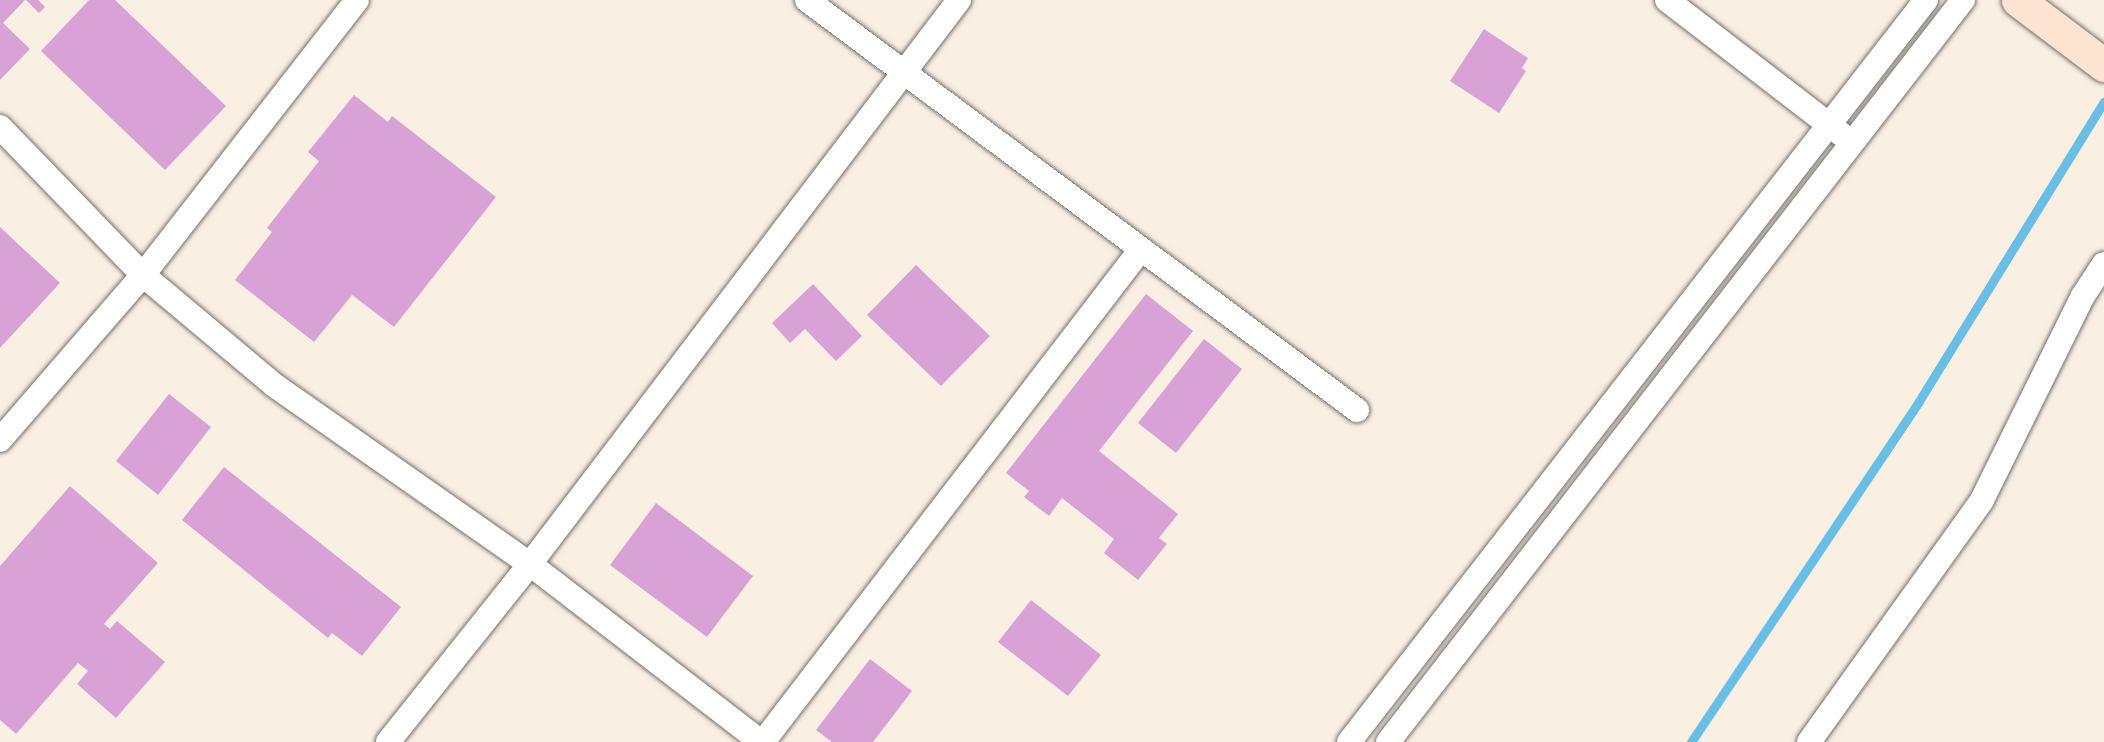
<!DOCTYPE html>
<html>
<head>
<meta charset="utf-8">
<style>
  body { margin:0 }
  #map { position:relative; width:2104px; height:742px; overflow:hidden; background:#faefe3; font-family:Vollkorn,serif }
  div>[style] { position:absolute }
  [style*='--x'] { left:calc(var(--x)*1px); top:calc(var(--y)*1px); width:calc(var(--w)*1px); rotate:calc(var(--a)*1deg) }
  .stream>* { height:9px; margin:-4.5px; padding:0 4.5px; transform-origin:4.5px; border-radius:4.5px; background:#68bee5 }
  .building>* { inset:0; background:#d8a2d7 }
  .roads { filter:drop-shadow(0 0 2px #73706b) drop-shadow(0 0 2px #73706b) }
  .street>* { height:24px; margin:-12px; padding:0 12px; transform-origin:12px; border-radius:12px; background:#fff }
  .secondary>* { height:33px; margin:-16.5px; padding:0 16.5px; transform-origin:16.5px; border-radius:16.5px; background:#fde4d1 }
  span { translate:-50% -50%; white-space:nowrap; text-align:center; line-height:1.15; -webkit-text-stroke:5px #fff; paint-order:stroke }
</style>
</head>
<body>
<div id="map">
  <div class="stream">
    <div style="--x:1691;--y:742;--w:410;--a:-56.2"></div>
    <div style="--x:1919;--y:401;--w:352;--a:-58.3"></div>
  </div>
  <div class="building">
    <div style="clip-path:polygon(0 0,25px 0,3px 23px,30px 49px,0 80px)"></div>
    <div style="clip-path:polygon(26px 0,38px 0,45px 7px,39px 13px)"></div>
    <div style="clip-path:polygon(89px 0,115px 0,226px 106px,165px 170px,41px 51px)"></div>
    <div style="clip-path:polygon(1484px 29px,1528px 58px,1522px 68px,1526px 71px,1499px 113px,1450px 81px)"></div>
    <div style="clip-path:polygon(354px 95px,388px 122px,392px 116px,496px 197px,394px 327px,352px 295px,314px 342px,235px 280px,272px 232px,267px 228px,319px 161px,308px 152px)"></div>
    <div style="clip-path:polygon(0 227px,60px 283px,0 348px)"></div>
    <div style="clip-path:polygon(916px 265px,990px 336px,941px 386px,867px 315px)"></div>
    <div style="clip-path:polygon(813px 284px,862px 336px,836px 361px,805px 329px,790px 343px,772px 323px)"></div>
    <div style="clip-path:polygon(1146px 294px,1193px 331px,1099px 451px,1178px 514px,1159px 538px,1167px 544px,1138px 580px,1104px 553px,1114px 539px,1062px 498px,1049px 516px,1024px 497px,1029px 491px,1006px 473px)"></div>
    <div style="clip-path:polygon(1204px 339px,1242px 369px,1176px 453px,1138px 423px)"></div>
    <div style="clip-path:polygon(169px 394px,211px 427px,158px 495px,116px 461px)"></div>
    <div style="clip-path:polygon(224px 467px,401px 607px,362px 656px,332px 633px,328px 638px,182px 520px)"></div>
    <div style="clip-path:polygon(70px 486px,158px 563px,104px 624px,110px 629px,117px 621px,165px 662px,116px 718px,77px 684px,88px 671px,78px 663px,16px 734px,0 720px,0 566px)"></div>
    <div style="clip-path:polygon(656px 503px,753px 576px,707px 637px,610px 565px)"></div>
    <div style="clip-path:polygon(1031px 600px,1101px 655px,1068px 696px,998px 642px)"></div>
    <div style="clip-path:polygon(870px 659px,912px 691px,873px 742px,832px 742px,816px 730px)"></div>
  </div>
  <div class="roads">
    <div class="street">
      <div style="--x:807;--y:0;--w:686;--a:36.7"></div>
      <div style="--x:1667;--y:0;--w:220;--a:37.6"></div>
      <div style="--x:0;--y:127;--w:206;--a:46"></div>
      <div style="--x:143;--y:275;--w:171;--a:40"></div>
      <div style="--x:274;--y:385;--w:312;--a:35"></div>
      <div style="--x:530;--y:564;--w:292;--a:37.6"></div>
      <div style="--x:0;--y:440;--w:218;--a:-49.1"></div>
      <div style="--x:143;--y:275;--w:348;--a:-52.1"></div>
      <div style="--x:388;--y:742;--w:228;--a:-51.4"></div>
      <div style="--x:530;--y:564;--w:709;--a:-52.74"></div>
      <div style="--x:763;--y:742;--w:621;--a:-52.52"></div>
      <div style="--x:1349;--y:742;--w:940;--a:-52.13"></div>
      <div style="--x:1388;--y:742;--w:939;--a:-52.23"></div>
      <div style="--x:1809;--y:742;--w:297;--a:-54.4"></div>
      <div style="--x:1982;--y:500;--w:228;--a:-63.7"></div>
      <div style="--x:2083;--y:296;--w:38;--a:-57"></div>
    </div>
    <div class="secondary">
      <div style="--x:2018;--y:0;--w:108;--a:37.1"></div>
    </div>
  </div>
</div>
</body>
</html>
